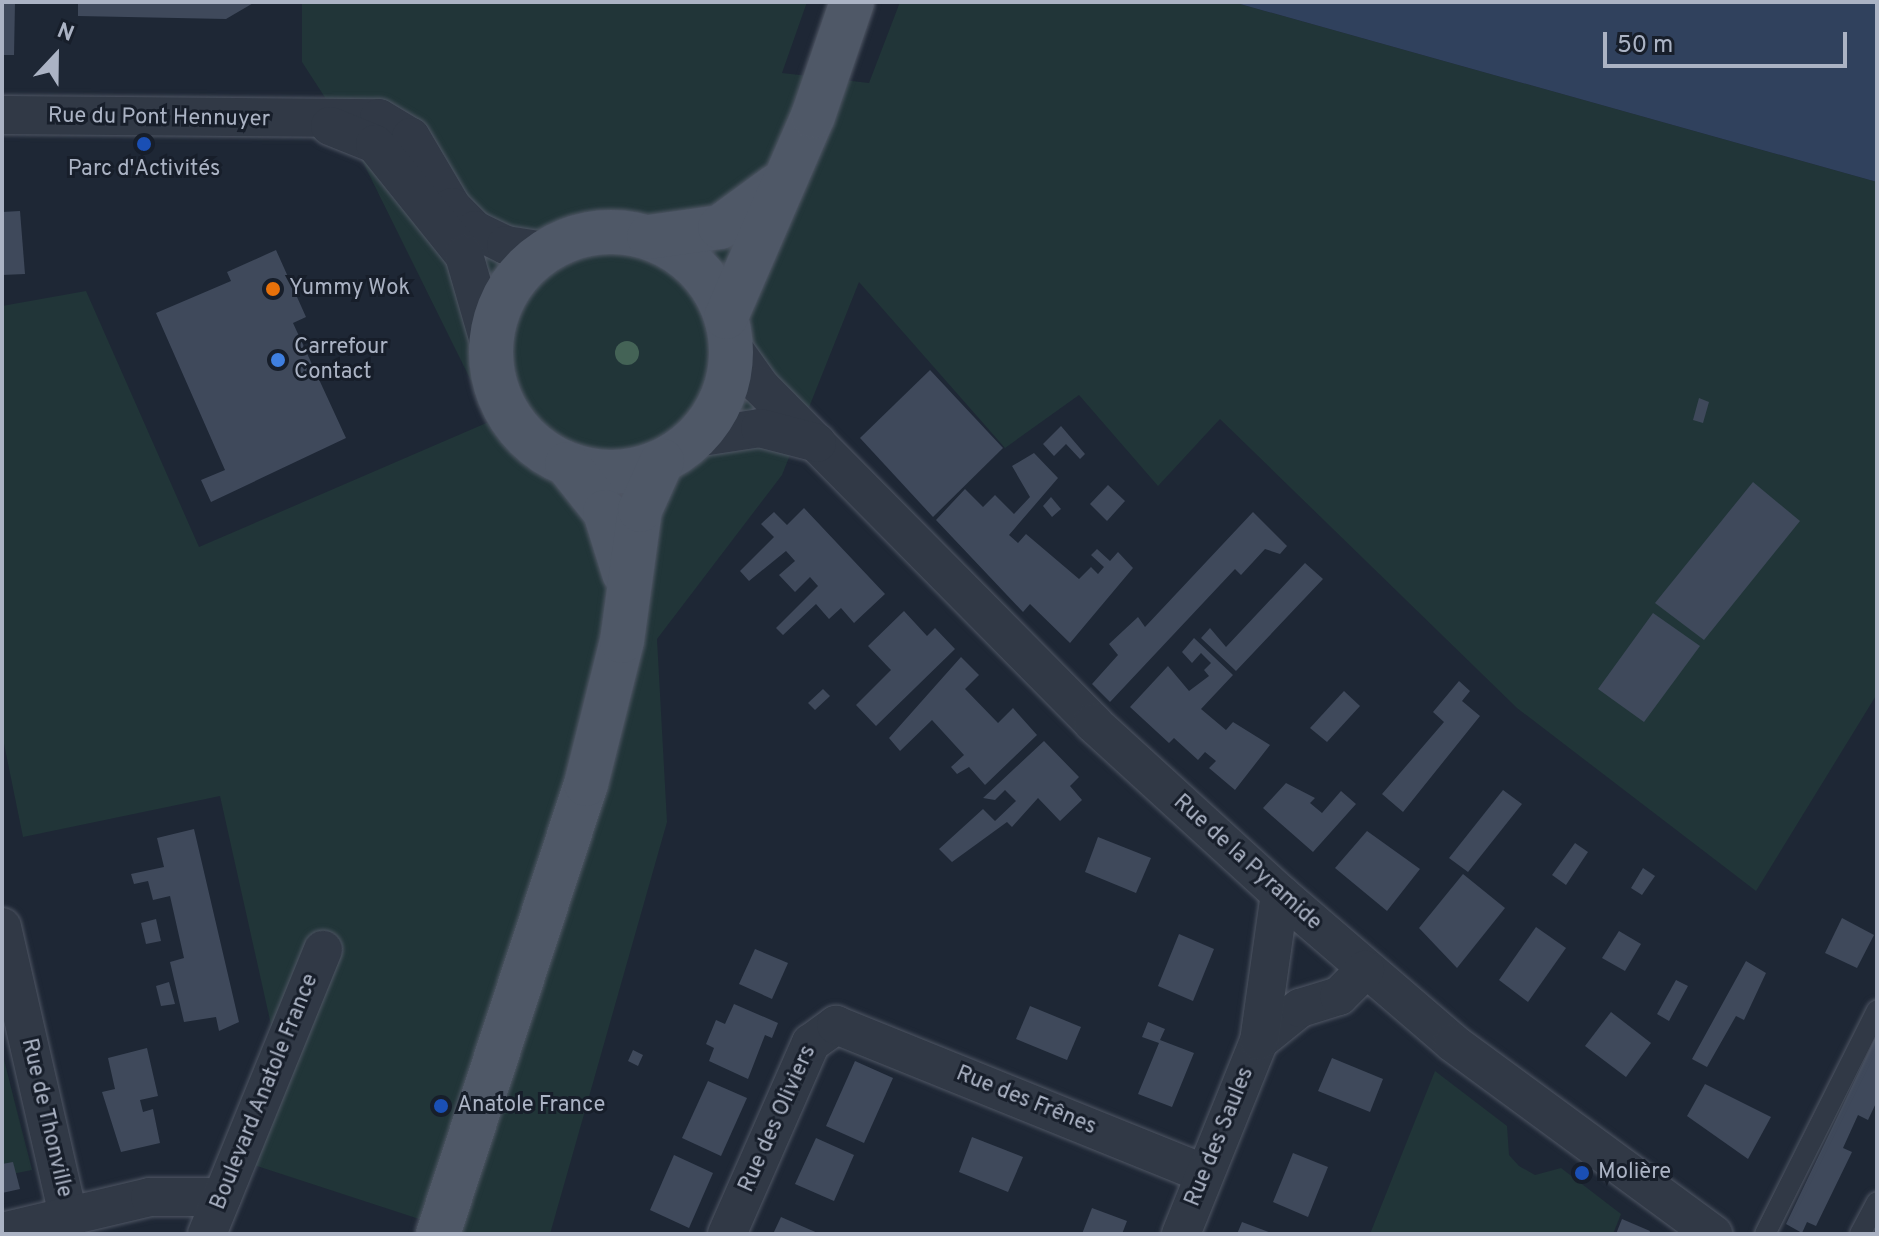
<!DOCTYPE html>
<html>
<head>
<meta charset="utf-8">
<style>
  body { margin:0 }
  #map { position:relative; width:1879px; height:1236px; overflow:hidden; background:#1e2735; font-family:Overpass,sans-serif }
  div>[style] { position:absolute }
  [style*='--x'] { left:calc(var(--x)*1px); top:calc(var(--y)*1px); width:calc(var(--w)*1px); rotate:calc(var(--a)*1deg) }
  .green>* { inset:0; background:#213538 }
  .water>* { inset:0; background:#30415d }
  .building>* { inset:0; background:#3f495b }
  .roads { filter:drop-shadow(0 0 2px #4f5664) drop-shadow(0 0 2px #4f5664) }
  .lane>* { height:20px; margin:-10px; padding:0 10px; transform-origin:10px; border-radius:10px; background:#313946 }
  .street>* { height:38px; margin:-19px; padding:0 19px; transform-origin:19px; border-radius:19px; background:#313946 }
  .primary>* { height:44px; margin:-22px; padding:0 22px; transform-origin:22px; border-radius:22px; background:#4f5867 }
  .primary>.ring { margin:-22px; padding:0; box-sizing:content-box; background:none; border:44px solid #4f5867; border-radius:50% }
  .trees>* { width:24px; height:24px; margin:-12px; border-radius:50%; background:#446356 }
  .dots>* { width:22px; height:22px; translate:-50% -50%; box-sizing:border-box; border:4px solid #171e2a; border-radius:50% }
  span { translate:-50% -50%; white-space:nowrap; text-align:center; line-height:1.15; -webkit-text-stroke:6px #171e2a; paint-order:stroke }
  .street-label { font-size:22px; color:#abb3c4 }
  .poi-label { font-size:22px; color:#abb3c4 }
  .left { translate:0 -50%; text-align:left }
  .frame { position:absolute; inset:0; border:4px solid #abb3c4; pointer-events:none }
  .north { position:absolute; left:16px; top:16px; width:80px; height:80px; -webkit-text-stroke:6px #171e2a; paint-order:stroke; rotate:22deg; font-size:22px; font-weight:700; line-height:32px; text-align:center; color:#abb3c4 }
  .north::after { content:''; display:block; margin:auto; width:28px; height:36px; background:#abb3c4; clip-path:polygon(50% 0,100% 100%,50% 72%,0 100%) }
  .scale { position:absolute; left:1603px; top:32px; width:244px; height:36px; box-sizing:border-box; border:4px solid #abb3c4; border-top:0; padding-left:10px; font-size:24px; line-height:28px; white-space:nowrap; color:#abb3c4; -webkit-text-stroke:6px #171e2a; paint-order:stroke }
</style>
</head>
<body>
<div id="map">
  <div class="green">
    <div style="clip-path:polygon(302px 2px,807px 2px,782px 73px,869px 83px,900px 2px,1233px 2px,1877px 182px,1877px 694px,1756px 891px,1517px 708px,1220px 419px,1158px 486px,1079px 395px,1005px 448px,859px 282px,782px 475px,657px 639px,667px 822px,550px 1234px,465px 1234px,254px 1165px,284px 1083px,220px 796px,23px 837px,2px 734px,2px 306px,86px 291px,199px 547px,491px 421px,350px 136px,302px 62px)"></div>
    <div style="clip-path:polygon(2px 1052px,32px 1170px,2px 1176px)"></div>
    <div style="clip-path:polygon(1435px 1071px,1507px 1126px,1509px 1155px,1519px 1166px,1535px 1175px,1561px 1168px,1621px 1214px,1613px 1234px,1370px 1234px)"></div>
  </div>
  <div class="water">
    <div style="clip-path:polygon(1233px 2px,1877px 2px,1877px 182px)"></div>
  </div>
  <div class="building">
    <div style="clip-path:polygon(2px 2px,15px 2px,14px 55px,2px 55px)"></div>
    <div style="clip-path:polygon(78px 2px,255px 2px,226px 19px,78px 16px)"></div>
    <div style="clip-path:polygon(20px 211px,25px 274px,2px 275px,2px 212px)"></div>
    <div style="clip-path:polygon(276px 250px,306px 317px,293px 323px,346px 438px,211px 502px,201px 480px,225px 470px,156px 313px,231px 281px,227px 272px)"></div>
    <div style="clip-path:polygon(930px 370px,1003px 448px,933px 517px,860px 438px)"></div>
    <div style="clip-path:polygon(1699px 398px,1709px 402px,1703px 423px,1693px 420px)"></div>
    <div style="clip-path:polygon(1061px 426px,1085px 454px,1080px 459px,1066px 444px,1054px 456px,1043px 444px)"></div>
    <div style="clip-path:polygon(1034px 453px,1058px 478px,1009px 535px,1018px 543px,1026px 534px,1079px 579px,1091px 567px,1098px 574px,1104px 567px,1091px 555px,1097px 549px,1110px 561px,1118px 552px,1133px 568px,1070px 643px,1030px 604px,1023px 612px,936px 520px,965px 489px,983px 507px,995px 495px,1014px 514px,1030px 497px,1012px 466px)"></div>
    <div style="clip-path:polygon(1753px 482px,1800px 521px,1704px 640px,1655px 603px)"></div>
    <div style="clip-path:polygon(1108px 485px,1125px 501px,1107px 521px,1090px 504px)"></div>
    <div style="clip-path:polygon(1051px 497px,1061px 509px,1052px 517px,1043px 506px)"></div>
    <div style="clip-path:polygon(804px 508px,885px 594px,854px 623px,841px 608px,829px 619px,816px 604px,783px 635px,776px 628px,818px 586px,810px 577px,795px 592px,779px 575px,795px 561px,786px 551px,749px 581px,740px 571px,774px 537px,761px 524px,774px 512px,787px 525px)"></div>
    <div style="clip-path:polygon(1253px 512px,1287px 546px,1280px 554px,1265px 549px,1241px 575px,1235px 569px,1110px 702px,1092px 684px,1118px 655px,1109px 644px,1138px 617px,1145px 627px)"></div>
    <div style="clip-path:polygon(1305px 563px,1323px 579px,1236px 671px,1201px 638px,1210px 628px,1226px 647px)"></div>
    <div style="clip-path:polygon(904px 611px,927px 636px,935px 628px,955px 649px,876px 726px,856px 705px,891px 670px,868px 646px)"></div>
    <div style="clip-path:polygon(1653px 613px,1700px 646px,1644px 722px,1598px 689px)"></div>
    <div style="clip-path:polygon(1194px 638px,1233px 675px,1201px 709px,1226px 730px,1233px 722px,1270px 745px,1235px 790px,1209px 768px,1216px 761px,1205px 752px,1198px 760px,1174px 738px,1169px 743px,1130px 707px,1168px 666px,1189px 691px,1209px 676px,1204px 670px,1211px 663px,1201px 653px,1192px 663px,1182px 652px)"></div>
    <div style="clip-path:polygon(961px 657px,979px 675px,965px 689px,998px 723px,1013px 708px,1037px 735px,985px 785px,969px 767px,957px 774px,951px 767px,964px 755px,932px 720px,900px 751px,889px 738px)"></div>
    <div style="clip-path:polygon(1459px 681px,1470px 691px,1462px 701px,1480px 716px,1403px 812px,1382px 794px,1444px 722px,1433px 712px)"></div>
    <div style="clip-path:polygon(823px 689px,830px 696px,815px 710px,808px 703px)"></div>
    <div style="clip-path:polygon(1344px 691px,1360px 706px,1327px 742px,1310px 728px)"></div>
    <div style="clip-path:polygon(1044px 741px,1079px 777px,1070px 786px,1082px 800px,1060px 821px,1038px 798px,1012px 827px,1007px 822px,952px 862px,939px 849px,983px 809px,995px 821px,1016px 801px,1005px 790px,995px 800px,983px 798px)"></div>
    <div style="clip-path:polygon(1286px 783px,1315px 798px,1310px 803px,1322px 813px,1341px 791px,1356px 804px,1313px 852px,1263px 808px)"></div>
    <div style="clip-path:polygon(1503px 790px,1522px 804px,1468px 872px,1449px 858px)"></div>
    <div style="clip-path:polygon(194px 829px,239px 1022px,219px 1031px,216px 1017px,184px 1022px,170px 962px,184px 958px,170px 896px,153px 900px,148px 881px,134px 884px,131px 874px,164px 867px,157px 838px)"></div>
    <div style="clip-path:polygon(1367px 831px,1420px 869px,1387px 911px,1335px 868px)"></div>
    <div style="clip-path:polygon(1098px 837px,1151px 858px,1136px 893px,1085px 872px)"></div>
    <div style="clip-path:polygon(1575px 843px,1588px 852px,1566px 885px,1552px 875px)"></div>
    <div style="clip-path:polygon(1643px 868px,1655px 876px,1642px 895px,1631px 888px)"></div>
    <div style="clip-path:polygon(1463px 874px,1505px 908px,1457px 968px,1419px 928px)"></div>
    <div style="clip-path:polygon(1842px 918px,1874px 935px,1857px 968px,1825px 953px)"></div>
    <div style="clip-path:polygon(156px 919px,161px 941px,146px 944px,141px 923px)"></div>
    <div style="clip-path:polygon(1536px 927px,1566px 948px,1528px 1002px,1499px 980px)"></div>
    <div style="clip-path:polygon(1619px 931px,1641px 944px,1625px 971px,1602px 958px)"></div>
    <div style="clip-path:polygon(1179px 934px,1214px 949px,1193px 1001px,1158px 986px)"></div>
    <div style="clip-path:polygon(755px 949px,788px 963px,772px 999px,739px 984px)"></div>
    <div style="clip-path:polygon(1746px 961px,1766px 973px,1744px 1020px,1736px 1016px,1707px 1067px,1692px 1059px)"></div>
    <div style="clip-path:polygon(1676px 980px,1688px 986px,1669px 1021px,1657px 1014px)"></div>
    <div style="clip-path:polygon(169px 982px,175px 1004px,161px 1006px,156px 986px)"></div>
    <div style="clip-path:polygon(734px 1004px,778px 1023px,772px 1038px,765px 1035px,748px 1079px,709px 1061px,714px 1048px,706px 1044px,716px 1020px,725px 1024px)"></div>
    <div style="clip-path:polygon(1030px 1006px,1081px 1027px,1067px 1060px,1016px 1039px)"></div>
    <div style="clip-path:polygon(1611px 1012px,1651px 1043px,1626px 1077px,1585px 1046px)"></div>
    <div style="clip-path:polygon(1148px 1022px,1165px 1029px,1160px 1040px,1194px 1053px,1172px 1107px,1138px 1094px,1159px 1043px,1142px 1037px)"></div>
    <div style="clip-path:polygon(1877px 1034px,1877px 1101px,1868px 1120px,1858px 1115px,1843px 1148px,1852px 1152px,1816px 1226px,1807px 1222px,1802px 1233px,1786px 1224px)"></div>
    <div style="clip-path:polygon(147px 1048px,158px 1096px,140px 1100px,143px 1112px,153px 1109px,160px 1143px,121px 1152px,102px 1092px,115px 1089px,108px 1058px)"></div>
    <div style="clip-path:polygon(633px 1050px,643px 1055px,638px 1066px,628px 1061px)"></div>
    <div style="clip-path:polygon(1332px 1058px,1383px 1079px,1370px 1112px,1318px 1091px)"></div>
    <div style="clip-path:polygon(855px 1061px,893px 1078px,864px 1143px,826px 1126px)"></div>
    <div style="clip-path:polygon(708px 1081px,747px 1098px,721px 1156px,682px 1138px)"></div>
    <div style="clip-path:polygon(1705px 1084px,1771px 1117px,1748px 1159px,1687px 1116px)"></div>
    <div style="clip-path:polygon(972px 1137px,1023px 1157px,1008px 1192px,959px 1172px)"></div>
    <div style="clip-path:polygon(816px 1138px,854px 1155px,834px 1201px,795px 1184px)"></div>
    <div style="clip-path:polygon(1293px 1153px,1328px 1167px,1308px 1217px,1273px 1202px)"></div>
    <div style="clip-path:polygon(674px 1155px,713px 1173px,689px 1228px,650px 1210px)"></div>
    <div style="clip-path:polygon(13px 1162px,20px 1189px,2px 1193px,2px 1164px)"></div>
    <div style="clip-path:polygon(1092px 1208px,1127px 1221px,1122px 1234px,1082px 1234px)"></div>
    <div style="clip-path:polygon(781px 1217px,820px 1234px,773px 1234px)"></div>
    <div style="clip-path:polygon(1622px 1219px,1650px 1231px,1649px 1234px,1616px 1234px)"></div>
    <div style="clip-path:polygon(1242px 1222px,1274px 1234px,1237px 1234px)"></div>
  </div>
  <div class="roads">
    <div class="lane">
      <div style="--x:1765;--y:1234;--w:250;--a:-63.4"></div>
      <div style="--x:1860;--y:1234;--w:36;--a:-62"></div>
    </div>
    <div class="street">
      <div style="--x:2;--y:115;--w:377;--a:0.5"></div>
      <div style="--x:379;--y:118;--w:37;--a:31"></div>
      <div style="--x:411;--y:137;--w:81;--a:59.6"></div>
      <div style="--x:452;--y:207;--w:33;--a:45"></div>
      <div style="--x:475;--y:230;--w:34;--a:26"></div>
      <div style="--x:506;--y:245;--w:39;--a:9"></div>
      <div style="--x:330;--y:126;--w:48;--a:21.8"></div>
      <div style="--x:375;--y:144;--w:142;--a:51.3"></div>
      <div style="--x:464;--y:255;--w:94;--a:73.9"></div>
      <div style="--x:731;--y:345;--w:50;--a:54.7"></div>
      <div style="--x:760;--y:386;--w:474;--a:45.3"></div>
      <div style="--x:1093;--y:723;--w:253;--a:42.4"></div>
      <div style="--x:1280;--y:894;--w:228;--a:40.7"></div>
      <div style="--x:1453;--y:1043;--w:323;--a:36.3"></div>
      <div style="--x:695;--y:438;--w:66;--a:-8.7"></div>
      <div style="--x:760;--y:428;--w:59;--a:14.7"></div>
      <div style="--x:2;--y:927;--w:296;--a:77.1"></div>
      <div style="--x:1259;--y:1041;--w:53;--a:-38.8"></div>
      <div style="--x:1300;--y:1008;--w:41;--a:-17.1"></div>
      <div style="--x:1339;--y:996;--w:37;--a:-45"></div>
      <div style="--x:2;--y:1232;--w:152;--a:-13.3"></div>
      <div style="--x:150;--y:1197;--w:72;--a:0"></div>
      <div style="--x:207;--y:1234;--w:307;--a:-67.8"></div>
      <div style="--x:727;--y:1234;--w:209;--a:-66.3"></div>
      <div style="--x:811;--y:1043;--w:31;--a:-36"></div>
      <div style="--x:836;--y:1025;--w:397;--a:22"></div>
      <div style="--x:1181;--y:1234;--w:208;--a:-68"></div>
      <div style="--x:1259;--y:1041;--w:148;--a:-81.9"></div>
    </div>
    <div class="primary">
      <div class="ring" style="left:491px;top:232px;width:196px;height:196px"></div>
      <div style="--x:649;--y:237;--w:72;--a:-8"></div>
      <div style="--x:720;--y:227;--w:69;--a:-36.2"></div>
      <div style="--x:726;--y:317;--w:219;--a:-66.6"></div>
      <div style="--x:813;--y:116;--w:120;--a:-71.1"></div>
      <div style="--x:567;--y:464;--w:61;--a:51.6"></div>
      <div style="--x:605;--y:512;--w:64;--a:72.7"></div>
      <div style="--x:438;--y:1234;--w:474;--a:-71.8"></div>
      <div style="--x:586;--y:784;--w:147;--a:-75.9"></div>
      <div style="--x:622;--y:641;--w:132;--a:-82.2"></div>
      <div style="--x:640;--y:510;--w:54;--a:-65.8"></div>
    </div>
  </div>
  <div class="trees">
    <div style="left:627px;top:353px"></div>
  </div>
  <div class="dots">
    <div style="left:144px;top:144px;background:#1a4fb4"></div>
    <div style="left:273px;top:289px;background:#e8710a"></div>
    <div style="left:278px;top:360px;background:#3f7fe0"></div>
    <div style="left:441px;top:1106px;background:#1a4fb4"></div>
    <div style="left:1582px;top:1173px;background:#1a4fb4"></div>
  </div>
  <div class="street-label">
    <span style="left:159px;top:118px;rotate:1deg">Rue du Pont Hennuyer</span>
    <span style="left:1247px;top:863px;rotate:42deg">Rue de la Pyramide</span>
    <span style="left:265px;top:1092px;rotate:-68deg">Boulevard Anatole France</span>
    <span style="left:1026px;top:1101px;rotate:22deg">Rue des Frênes</span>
    <span style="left:46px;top:1118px;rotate:77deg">Rue de Thonville</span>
    <span style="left:778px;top:1119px;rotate:-66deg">Rue des Oliviers</span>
    <span style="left:1220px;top:1137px;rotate:-68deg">Rue des Saules</span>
  </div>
  <div class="poi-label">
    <span style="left:144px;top:170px">Parc d'Activités</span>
    <span class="left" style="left:289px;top:289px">Yummy Wok</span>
    <span class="left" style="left:294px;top:360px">Carrefour<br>Contact</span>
    <span class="left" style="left:457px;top:1106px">Anatole France</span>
    <span class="left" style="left:1598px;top:1173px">Molière</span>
  </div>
  <div class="frame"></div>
  <div class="north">N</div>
  <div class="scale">50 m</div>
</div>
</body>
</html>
